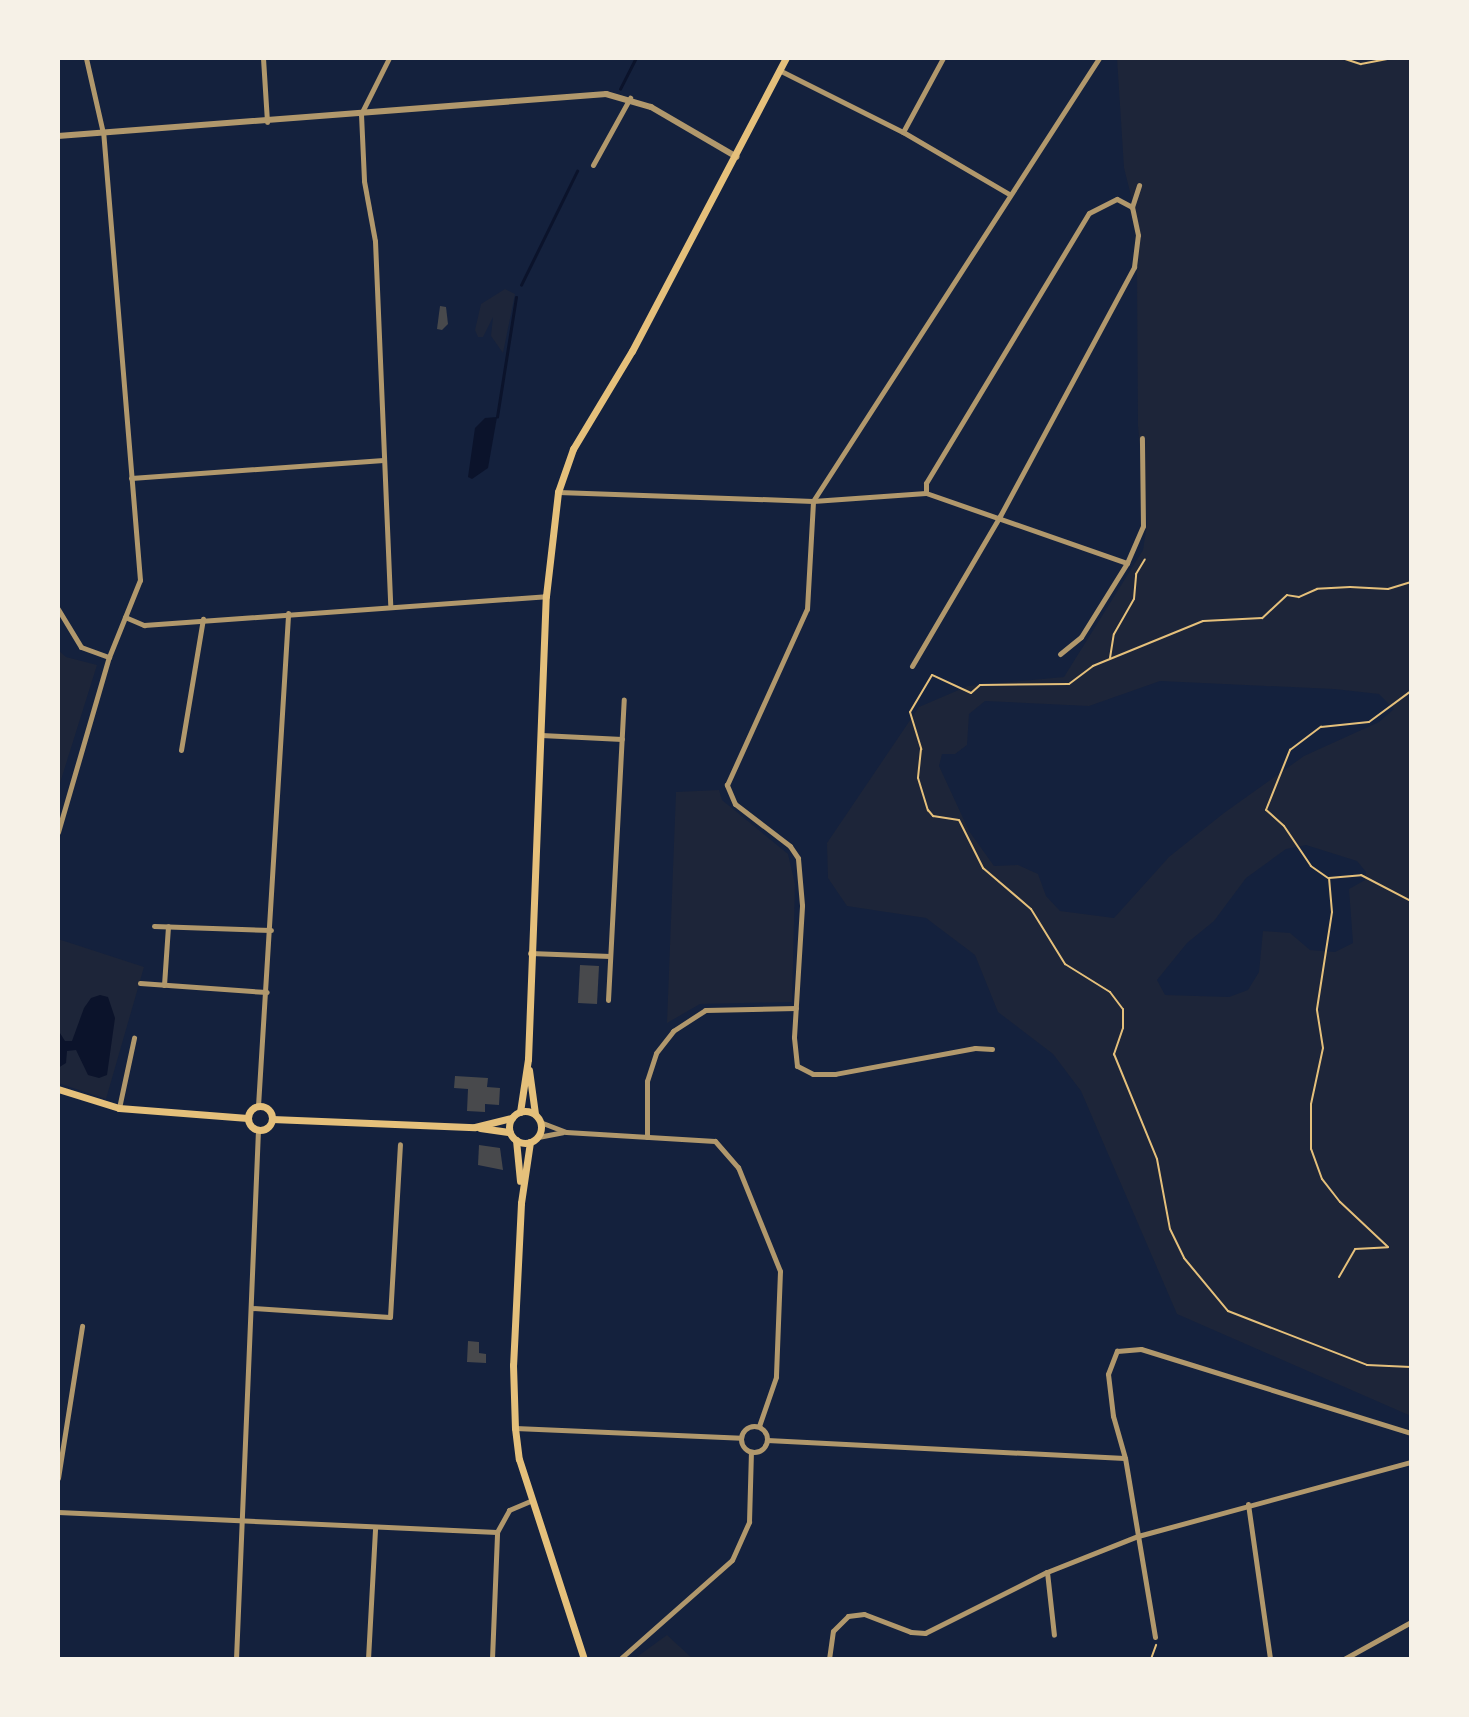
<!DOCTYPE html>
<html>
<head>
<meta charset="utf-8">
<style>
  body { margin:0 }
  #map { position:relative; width:1469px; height:1717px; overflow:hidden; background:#14213d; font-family:Arial,sans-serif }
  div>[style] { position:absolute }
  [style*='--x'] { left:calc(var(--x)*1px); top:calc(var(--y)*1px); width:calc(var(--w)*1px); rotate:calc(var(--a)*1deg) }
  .green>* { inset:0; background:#1d2539 }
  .water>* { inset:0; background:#0b132b }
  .stream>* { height:2.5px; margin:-1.25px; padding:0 1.25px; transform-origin:1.25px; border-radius:1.25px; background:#0b132b }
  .building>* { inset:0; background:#48494c }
  .path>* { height:2px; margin:-1px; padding:0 1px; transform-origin:1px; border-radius:1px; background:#e5c07b }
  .minor>* { height:5px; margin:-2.5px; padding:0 2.5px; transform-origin:2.5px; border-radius:2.5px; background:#b1986c }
  .minor>.ring { margin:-2.5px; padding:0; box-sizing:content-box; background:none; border:5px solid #b1986c; border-radius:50% }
  .tertiary>* { height:6px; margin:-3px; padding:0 3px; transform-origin:3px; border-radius:3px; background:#b1986c }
  .secondary>* { height:7px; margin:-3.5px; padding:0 3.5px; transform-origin:3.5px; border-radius:3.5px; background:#e5c07b }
  .secondary>.ring { margin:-3.5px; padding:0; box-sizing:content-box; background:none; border:7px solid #e5c07b; border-radius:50% }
  span { translate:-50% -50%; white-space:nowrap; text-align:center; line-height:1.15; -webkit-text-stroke:7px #f6f1e7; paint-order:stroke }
  .frame { position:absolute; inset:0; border:60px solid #f6f1e7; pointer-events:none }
</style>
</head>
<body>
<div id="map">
  <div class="green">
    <div style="clip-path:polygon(evenodd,1117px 58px,1411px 58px,1411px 1416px,1177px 1314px,1081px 1091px,1053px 1054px,998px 1012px,975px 955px,926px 918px,847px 906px,828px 878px,827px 843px,919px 707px,968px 686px,1064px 677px,1143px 550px,1147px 524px,1138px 426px,1137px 271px,1141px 235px,1124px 168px,1117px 58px,1160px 681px,1334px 689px,1379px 694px,1394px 709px,1379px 722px,1304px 756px,1224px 813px,1169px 857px,1114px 918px,1060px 911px,1046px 896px,1038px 874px,1018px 865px,994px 866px,969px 831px,939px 766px,942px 754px,955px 754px,967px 745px,969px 714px,985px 701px,1089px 706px,1160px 681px,1117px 58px,1306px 845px,1357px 861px,1366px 872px,1365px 880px,1349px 889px,1353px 943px,1335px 952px,1310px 950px,1290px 933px,1263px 931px,1259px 972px,1248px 990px,1229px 997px,1165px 995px,1157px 980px,1187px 943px,1214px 921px,1246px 878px,1286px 849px,1306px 845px)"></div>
    <div style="clip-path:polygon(505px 289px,515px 294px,503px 353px,491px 336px,493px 317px,483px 337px,478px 337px,475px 330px,481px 304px)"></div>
    <div style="clip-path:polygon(58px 650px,66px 657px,97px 665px,60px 783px)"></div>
    <div style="clip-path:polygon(719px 790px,722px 800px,788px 854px,795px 884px,792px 1002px,700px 1004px,667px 1023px,676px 792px)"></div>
    <div style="clip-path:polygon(58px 939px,144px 967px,106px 1099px,58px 1083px)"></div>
    <div style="clip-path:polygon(667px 1635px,693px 1659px,634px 1659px)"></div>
  </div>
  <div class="water">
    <div style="clip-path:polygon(497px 417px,488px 468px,472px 479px,468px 477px,475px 428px,485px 418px)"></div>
    <div style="clip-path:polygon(100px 995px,108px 997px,115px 1018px,107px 1075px,99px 1078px,88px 1075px,76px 1050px,67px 1051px,66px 1063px,58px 1068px,58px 1030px,65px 1041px,72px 1041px,84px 1008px,91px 998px)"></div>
  </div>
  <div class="stream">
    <div style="--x:620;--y:89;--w:35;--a:-63"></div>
    <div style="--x:521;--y:285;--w:127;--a:-63.8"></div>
    <div style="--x:497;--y:417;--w:121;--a:-81"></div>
  </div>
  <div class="building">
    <div style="clip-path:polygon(440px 306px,446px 307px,448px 324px,442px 330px,437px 329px)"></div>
    <div style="clip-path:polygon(580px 965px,599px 966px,597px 1004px,578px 1003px)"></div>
    <div style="clip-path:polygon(455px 1076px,488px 1078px,487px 1087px,500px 1088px,499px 1105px,485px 1104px,485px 1112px,467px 1111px,468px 1089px,454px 1088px)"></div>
    <div style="clip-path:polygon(479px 1145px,500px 1148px,503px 1170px,478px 1165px)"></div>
    <div style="clip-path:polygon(468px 1341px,479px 1342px,479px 1353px,486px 1354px,486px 1363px,467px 1362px)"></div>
  </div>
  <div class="path">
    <div style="--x:1342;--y:58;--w:20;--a:18"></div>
    <div style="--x:1361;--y:64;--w:32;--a:-11"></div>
    <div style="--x:1411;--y:582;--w:24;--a:163"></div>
    <div style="--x:1388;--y:589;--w:38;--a:-177"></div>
    <div style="--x:1350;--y:587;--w:33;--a:177"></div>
    <div style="--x:1317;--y:589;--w:20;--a:156"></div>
    <div style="--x:1299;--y:597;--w:12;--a:-171"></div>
    <div style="--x:1287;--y:595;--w:34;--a:137"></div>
    <div style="--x:1262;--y:618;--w:59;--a:177.1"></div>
    <div style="--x:1203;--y:621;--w:119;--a:157.8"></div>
    <div style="--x:1093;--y:666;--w:30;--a:143"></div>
    <div style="--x:1069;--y:684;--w:89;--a:179.4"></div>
    <div style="--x:980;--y:685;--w:12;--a:138"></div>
    <div style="--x:971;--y:693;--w:43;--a:-155.2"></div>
    <div style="--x:932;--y:675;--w:43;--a:120.7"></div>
    <div style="--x:910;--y:712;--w:39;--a:73"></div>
    <div style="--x:921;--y:749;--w:29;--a:96"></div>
    <div style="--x:918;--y:778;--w:34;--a:73"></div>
    <div style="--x:928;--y:810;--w:8;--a:50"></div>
    <div style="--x:933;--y:816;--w:26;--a:9"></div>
    <div style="--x:959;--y:820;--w:54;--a:63.4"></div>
    <div style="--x:983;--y:868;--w:63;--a:40.5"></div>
    <div style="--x:1031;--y:909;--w:65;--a:58.3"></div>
    <div style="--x:1065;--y:964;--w:53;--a:31.9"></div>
    <div style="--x:1110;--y:992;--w:21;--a:53"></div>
    <div style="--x:1123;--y:1009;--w:19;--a:90"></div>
    <div style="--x:1123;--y:1028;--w:28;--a:109"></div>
    <div style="--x:1114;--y:1054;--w:113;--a:67.7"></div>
    <div style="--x:1157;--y:1159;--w:71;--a:79.5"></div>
    <div style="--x:1170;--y:1229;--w:32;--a:64"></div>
    <div style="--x:1184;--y:1258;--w:69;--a:50.3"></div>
    <div style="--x:1228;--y:1311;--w:149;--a:21.2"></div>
    <div style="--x:1367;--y:1365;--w:44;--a:2.6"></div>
    <div style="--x:1110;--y:658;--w:24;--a:-81"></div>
    <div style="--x:1114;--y:634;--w:40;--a:-60.3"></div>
    <div style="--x:1134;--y:599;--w:25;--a:-85"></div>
    <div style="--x:1136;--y:574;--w:17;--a:-59"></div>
    <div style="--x:1328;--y:878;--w:21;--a:-145"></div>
    <div style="--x:1311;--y:866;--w:48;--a:-124"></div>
    <div style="--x:1284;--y:826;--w:24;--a:-138"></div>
    <div style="--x:1266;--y:810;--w:65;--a:-68.2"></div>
    <div style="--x:1290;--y:750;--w:39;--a:-37"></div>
    <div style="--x:1321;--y:727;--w:48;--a:-5.9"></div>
    <div style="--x:1369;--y:722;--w:52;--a:-36.4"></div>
    <div style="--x:1339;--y:1277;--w:32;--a:-60"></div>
    <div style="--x:1355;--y:1249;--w:33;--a:-3"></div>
    <div style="--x:1388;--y:1247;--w:66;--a:-136.8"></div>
    <div style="--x:1340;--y:1202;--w:29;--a:-128"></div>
    <div style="--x:1322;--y:1179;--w:32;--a:-110"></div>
    <div style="--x:1311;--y:1149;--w:45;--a:-90"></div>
    <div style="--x:1311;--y:1104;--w:57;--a:-77.9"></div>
    <div style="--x:1323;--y:1048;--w:39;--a:-99"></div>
    <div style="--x:1317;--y:1009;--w:98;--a:-81.2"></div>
    <div style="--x:1332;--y:912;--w:34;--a:-95"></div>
    <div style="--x:1329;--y:878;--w:32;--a:-5"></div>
    <div style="--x:1361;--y:875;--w:56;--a:27.5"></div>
    <div style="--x:1151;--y:1659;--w:15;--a:-70"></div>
  </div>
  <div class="minor">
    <div style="--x:263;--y:58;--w:64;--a:86.4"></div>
    <div style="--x:389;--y:58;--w:63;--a:116.6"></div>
    <div style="--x:361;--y:114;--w:67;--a:87.4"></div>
    <div style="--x:364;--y:181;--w:61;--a:79.6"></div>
    <div style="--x:375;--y:241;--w:364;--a:87.6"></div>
    <div style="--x:779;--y:70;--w:139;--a:26.6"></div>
    <div style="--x:903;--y:132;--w:123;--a:30.3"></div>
    <div style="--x:903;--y:132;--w:84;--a:-61.6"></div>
    <div style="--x:593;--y:165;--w:77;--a:-61.1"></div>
    <div style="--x:1132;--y:207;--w:23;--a:-72"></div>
    <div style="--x:131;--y:478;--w:253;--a:-4.1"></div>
    <div style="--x:558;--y:492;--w:255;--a:2"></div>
    <div style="--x:813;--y:501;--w:113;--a:-4"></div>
    <div style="--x:926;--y:493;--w:213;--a:19.2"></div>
    <div style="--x:926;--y:493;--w:10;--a:-90"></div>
    <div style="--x:926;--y:483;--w:315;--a:-58.9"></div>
    <div style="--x:1089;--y:213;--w:31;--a:-27"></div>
    <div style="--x:1117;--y:199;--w:17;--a:28"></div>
    <div style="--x:58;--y:609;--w:44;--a:58.8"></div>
    <div style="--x:81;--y:647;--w:30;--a:20"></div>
    <div style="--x:125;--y:617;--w:21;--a:23"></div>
    <div style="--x:144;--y:625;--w:403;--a:-4.1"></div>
    <div style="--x:1060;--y:654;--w:27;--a:-39"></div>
    <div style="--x:1081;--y:637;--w:87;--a:-58.1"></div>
    <div style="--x:1127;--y:563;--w:40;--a:-66.6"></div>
    <div style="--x:1143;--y:526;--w:88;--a:-90.7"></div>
    <div style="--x:912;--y:666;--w:174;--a:-59.6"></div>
    <div style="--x:1000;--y:516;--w:283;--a:-61.7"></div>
    <div style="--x:1134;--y:267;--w:32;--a:-83"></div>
    <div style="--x:1138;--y:235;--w:29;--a:-102"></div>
    <div style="--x:541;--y:735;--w:81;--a:2.8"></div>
    <div style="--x:181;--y:750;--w:133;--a:-80.5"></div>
    <div style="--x:58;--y:832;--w:182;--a:-73.8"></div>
    <div style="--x:109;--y:657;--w:83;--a:-68.1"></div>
    <div style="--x:140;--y:580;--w:449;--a:-94.7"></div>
    <div style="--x:103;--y:133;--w:77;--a:-102.8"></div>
    <div style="--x:154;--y:926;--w:117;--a:2"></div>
    <div style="--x:530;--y:953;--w:80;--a:2.1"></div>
    <div style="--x:140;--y:983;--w:127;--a:4.1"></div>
    <div style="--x:164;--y:985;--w:59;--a:-86.1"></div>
    <div style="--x:608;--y:1000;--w:301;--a:-87"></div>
    <div style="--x:992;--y:1049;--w:17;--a:-177"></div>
    <div style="--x:975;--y:1048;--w:142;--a:169.5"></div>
    <div style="--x:835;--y:1074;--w:22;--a:180"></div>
    <div style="--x:813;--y:1074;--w:18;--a:-153"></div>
    <div style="--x:797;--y:1066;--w:29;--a:-96"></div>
    <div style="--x:794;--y:1037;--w:132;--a:-86.5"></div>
    <div style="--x:802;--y:905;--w:47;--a:-94.9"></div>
    <div style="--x:798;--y:858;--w:14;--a:-124"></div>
    <div style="--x:790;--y:846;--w:69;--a:-142.6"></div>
    <div style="--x:735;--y:804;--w:21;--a:-113"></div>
    <div style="--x:727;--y:785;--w:193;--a:-65.6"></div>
    <div style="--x:807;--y:609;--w:108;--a:-86.8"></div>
    <div style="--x:813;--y:501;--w:527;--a:-57.15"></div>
    <div style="--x:258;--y:1106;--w:494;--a:-86.5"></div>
    <div style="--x:119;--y:1108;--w:72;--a:-77.9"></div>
    <div style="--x:540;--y:1122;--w:28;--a:21"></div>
    <div style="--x:566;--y:1132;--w:149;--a:3.5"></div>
    <div style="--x:715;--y:1141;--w:35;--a:49"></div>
    <div style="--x:738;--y:1167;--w:112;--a:68"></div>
    <div style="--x:780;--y:1271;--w:106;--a:92.2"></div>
    <div style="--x:776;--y:1377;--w:52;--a:109.1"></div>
    <div style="--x:538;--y:1137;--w:25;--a:-11"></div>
    <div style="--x:647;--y:1137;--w:56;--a:-90"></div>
    <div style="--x:647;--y:1081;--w:29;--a:-72"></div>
    <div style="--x:656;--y:1053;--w:28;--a:-52"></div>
    <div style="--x:673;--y:1031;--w:38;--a:-33"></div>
    <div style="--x:705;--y:1010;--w:91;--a:-1.3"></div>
    <div style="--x:252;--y:1308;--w:138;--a:3.7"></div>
    <div style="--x:390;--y:1317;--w:173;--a:-86.7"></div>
    <div class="ring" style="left:741px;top:1426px;width:21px;height:21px"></div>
    <div style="--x:515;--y:1428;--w:226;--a:2.5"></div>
    <div style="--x:767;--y:1440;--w:358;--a:2.9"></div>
    <div style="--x:58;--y:1478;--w:154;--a:-81"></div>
    <div style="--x:1248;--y:1504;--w:157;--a:81.9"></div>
    <div style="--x:58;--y:1512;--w:439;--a:2.6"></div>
    <div style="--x:1047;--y:1572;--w:63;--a:83.7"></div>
    <div style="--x:1155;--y:1637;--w:181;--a:-99.5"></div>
    <div style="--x:1125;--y:1458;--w:44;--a:-105.9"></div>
    <div style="--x:1113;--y:1416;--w:42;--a:-96.8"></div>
    <div style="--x:1108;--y:1374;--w:25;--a:-69"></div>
    <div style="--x:1117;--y:1351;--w:24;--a:-5"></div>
    <div style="--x:1141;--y:1349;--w:283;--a:17.3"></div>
    <div style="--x:236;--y:1659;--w:529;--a:-87.62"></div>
    <div style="--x:368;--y:1659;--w:131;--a:-86.9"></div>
    <div style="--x:492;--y:1659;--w:127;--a:-87.7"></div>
    <div style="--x:497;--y:1532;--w:25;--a:-61"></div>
    <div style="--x:509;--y:1510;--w:25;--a:-23"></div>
    <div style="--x:620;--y:1659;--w:149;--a:-41.5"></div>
    <div style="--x:732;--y:1560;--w:42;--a:-65.9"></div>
    <div style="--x:749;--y:1522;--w:70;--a:-88.4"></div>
    <div style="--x:829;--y:1659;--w:28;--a:-82"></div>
    <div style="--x:833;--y:1631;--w:21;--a:-45"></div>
    <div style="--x:848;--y:1616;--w:16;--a:-7"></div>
    <div style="--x:864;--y:1614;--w:50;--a:21"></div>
    <div style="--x:911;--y:1632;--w:14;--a:4"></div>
    <div style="--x:925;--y:1633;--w:136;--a:-26.6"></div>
    <div style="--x:1047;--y:1572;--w:98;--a:-21.6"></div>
    <div style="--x:1138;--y:1536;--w:283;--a:-15.2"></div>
    <div style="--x:1344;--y:1659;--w:77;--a:-28.9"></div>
  </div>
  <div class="tertiary">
    <div style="--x:58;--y:136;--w:550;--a:-4.38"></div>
    <div style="--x:606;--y:94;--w:47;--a:16.1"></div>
    <div style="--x:651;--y:107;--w:99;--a:30.2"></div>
  </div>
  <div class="secondary">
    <div style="--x:529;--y:1070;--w:44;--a:82.2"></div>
    <div style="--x:58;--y:1089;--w:64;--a:17.3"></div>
    <div style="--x:119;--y:1108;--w:129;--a:4.4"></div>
    <div class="ring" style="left:248px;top:1106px;width:17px;height:17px"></div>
    <div class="ring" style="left:509px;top:1111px;width:25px;height:25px"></div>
    <div style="--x:520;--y:1112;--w:54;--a:-81.4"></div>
    <div style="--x:528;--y:1059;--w:463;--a:-87.8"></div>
    <div style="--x:546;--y:596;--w:105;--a:-83.4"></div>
    <div style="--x:558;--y:492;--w:46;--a:-70.8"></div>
    <div style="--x:573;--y:449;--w:114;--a:-59"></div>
    <div style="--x:632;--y:351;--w:331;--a:-62.3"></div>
    <div style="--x:272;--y:1119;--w:203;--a:2.3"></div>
    <div style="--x:475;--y:1127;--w:38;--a:-14"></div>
    <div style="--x:480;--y:1128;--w:30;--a:8"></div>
    <div style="--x:516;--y:1140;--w:41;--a:84.4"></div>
    <div style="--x:530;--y:1142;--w:62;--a:98.4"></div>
    <div style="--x:521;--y:1203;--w:162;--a:92.8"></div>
    <div style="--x:513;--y:1365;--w:63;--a:88.2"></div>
    <div style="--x:515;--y:1428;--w:31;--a:83"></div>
    <div style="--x:519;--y:1459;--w:210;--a:72"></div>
  </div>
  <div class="frame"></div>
</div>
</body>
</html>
